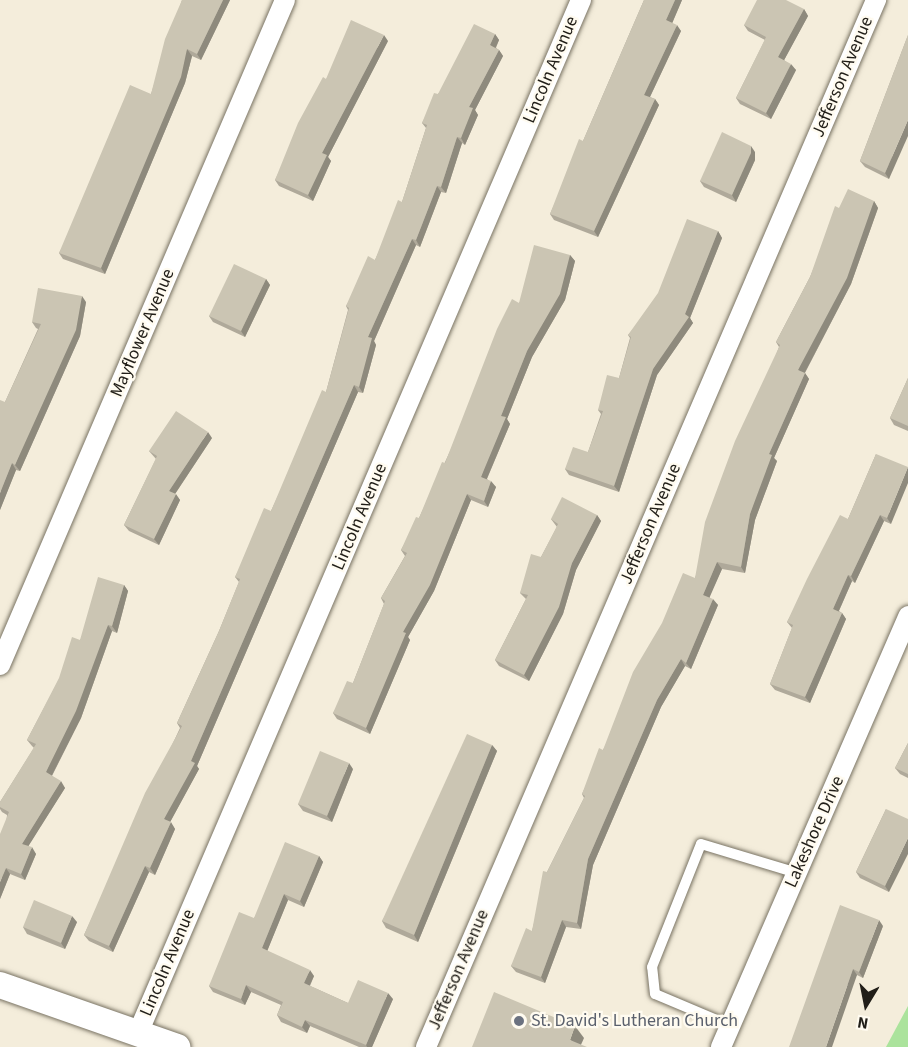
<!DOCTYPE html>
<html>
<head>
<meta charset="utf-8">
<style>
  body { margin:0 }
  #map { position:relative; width:908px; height:1047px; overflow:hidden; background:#f4eddb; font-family:"Source Sans 3",sans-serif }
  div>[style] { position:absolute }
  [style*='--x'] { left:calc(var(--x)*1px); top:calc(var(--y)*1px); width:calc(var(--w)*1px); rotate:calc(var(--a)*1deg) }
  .green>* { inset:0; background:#abe39c }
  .roads { filter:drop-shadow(0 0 2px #797363) drop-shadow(0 0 2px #797363) }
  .service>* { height:10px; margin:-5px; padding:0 5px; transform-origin:5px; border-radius:5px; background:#fff }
  .minor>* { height:20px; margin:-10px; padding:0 10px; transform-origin:10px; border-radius:10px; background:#fff }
  .tertiary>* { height:26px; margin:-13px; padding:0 13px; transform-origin:13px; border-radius:13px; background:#fff }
  .wall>* { inset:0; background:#afa99a }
  .shaded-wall>* { inset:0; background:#8e8a7d }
  .building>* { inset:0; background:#cbc5b3 }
  .dots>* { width:16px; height:16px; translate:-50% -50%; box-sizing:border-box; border:3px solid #fffbf0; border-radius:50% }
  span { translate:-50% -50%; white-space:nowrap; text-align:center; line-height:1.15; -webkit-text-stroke:4.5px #fffbf0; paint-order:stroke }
  .street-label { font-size:18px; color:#211e18 }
  .worship-label { font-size:18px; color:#5b616d }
  .left { translate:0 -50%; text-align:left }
  .north { position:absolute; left:836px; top:975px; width:60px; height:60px; -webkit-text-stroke:4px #fffbf0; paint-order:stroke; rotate:190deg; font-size:16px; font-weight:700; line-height:24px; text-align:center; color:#211e18 }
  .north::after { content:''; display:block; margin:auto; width:21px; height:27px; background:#211e18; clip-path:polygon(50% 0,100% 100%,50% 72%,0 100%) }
</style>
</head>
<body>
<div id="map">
  <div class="green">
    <div style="clip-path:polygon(908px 1006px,908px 1047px,886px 1047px)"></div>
  </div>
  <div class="roads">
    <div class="service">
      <div style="--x:731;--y:1026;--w:82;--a:-157.2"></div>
      <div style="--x:655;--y:994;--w:27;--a:-96"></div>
      <div style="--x:652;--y:967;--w:132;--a:-68.3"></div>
      <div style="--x:701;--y:844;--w:100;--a:16.8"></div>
    </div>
    <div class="minor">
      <div style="--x:0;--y:665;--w:723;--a:-66.8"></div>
      <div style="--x:138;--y:1033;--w:1124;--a:-66.79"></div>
      <div style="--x:426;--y:1047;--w:1140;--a:-66.74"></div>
      <div style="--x:721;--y:1047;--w:470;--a:-66.5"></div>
    </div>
    <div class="tertiary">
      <div style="--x:0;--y:985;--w:188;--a:19.3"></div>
    </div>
  </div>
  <div class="wall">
    <div style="clip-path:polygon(182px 0,230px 0,201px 60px,192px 56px,185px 83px,105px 274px,63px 259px,59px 253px,151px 94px)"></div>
    <div style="clip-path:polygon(644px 0,682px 0,672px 23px,681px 31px,650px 97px,655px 99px,659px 105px,598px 237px,554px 220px,550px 214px,583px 141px)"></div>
    <div style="clip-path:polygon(804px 9px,808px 16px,784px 60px,796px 70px,771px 119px,740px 104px,736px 98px,765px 40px,748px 31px,744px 25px)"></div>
    <div style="clip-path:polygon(495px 34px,499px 40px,496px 48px,499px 50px,503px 56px,475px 110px,478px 115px,465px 145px,462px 143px,446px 193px,441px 192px,420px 247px,416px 245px,374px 341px,376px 345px,363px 393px,358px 392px,197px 766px,199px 769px,170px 822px,175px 829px,155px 875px,149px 872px,113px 952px,89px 941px,84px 935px,180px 728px,177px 723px,219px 631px,239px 582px,235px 577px,271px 511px,326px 392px,348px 310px,346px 306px,375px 260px,402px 202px,426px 128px,422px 123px,438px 94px)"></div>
    <div style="clip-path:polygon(908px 35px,889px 179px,865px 167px,860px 161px)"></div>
    <div style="clip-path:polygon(388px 41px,328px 157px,331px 161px,313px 201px,279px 186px,275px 180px,326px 79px)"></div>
    <div style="clip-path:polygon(755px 152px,755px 160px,736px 202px,704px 187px,700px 181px)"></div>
    <div style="clip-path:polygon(874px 201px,878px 208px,851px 284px,805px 373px,809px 379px,774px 458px,777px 461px,755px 520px,745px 573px,722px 569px,709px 597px,718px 605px,691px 669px,685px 666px,661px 707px,593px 865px,581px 929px,566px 927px,545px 983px,516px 972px,511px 966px,532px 931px,547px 872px,584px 798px,582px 794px,603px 750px,695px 578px,779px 347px,776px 342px,810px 277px,839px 208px)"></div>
    <div style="clip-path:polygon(718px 231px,722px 238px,690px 318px,693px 323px,657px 375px,619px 492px,569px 475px,565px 469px,588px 452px,601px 414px,598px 410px,619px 378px,630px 338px,628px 335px)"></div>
    <div style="clip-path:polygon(570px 255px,575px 261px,565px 300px,532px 357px,507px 419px,510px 424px,487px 479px,496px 487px,488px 507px,471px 500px,434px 591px,408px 637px,410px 640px,370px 734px,337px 719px,333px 713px,353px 683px,384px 604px,381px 598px,405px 556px,401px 550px,419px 518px,519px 303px)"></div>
    <div style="clip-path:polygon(266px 279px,270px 285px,245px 337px,213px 322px,209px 316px)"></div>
    <div style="clip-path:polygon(86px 302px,80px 336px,20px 471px,16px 470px,0 510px,5px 402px,38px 329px,36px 328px,32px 322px)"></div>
    <div style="clip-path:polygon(908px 378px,908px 431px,894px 425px,890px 418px)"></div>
    <div style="clip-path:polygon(212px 438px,175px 494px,180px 500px,159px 545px,129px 531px,124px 525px,156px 459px,149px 451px)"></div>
    <div style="clip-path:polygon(876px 454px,891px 524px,884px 521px,855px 583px,852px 581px,839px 611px,842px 613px,846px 619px,810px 703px,775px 690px,770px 684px,792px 628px,787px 622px,848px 519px)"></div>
    <div style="clip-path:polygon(597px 515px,601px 521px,576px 570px,563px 614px,529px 681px,499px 666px,495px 660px,526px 599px,520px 593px,541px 557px,557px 527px,551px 519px)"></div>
    <div style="clip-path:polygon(124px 585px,128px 591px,117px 633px,112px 631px,81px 718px,52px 776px,65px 788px,28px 846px,36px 854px,25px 880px,10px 874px,0 899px,7px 815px,2px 812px,0 809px,0 802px,34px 748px,32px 746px,27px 740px,80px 640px)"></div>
    <div style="clip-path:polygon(908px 743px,908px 778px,900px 774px,895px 768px)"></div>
    <div style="clip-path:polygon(492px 745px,497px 751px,418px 942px,386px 928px,382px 921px)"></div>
    <div style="clip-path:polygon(353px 769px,332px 822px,303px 811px,298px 804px)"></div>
    <div style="clip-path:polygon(886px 809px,889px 892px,860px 878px,856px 872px)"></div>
    <div style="clip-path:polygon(319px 856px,323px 862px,304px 907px,288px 900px,267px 951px,314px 976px,310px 986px,348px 1003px,393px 999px,372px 1047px,359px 1047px,310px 1026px,307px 1033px,281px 1022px,277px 1015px,281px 1005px,251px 992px,245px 1005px,213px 992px,209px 986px,254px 918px)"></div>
    <div style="clip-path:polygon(77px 922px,65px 949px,27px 934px,23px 927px)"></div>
    <div style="clip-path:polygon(883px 926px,863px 978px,857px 975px,789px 1047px)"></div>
  </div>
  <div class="shaded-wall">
    <div style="clip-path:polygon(223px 0,230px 0,201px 60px,197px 54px)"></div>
    <div style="clip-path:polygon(675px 0,682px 0,671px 26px,666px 20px)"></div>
    <div style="clip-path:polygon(804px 9px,808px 16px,782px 64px,778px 57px)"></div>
    <div style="clip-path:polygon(677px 25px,681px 31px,648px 101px,644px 95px)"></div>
    <div style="clip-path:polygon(495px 34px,499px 40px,494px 51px,490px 45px)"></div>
    <div style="clip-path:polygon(384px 35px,388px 41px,328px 157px,331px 161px,313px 201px,308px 195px,322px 153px)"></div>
    <div style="clip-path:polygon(187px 49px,192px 56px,185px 83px,105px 274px,101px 268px)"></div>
    <div style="clip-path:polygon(499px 50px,503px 56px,475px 110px,478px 115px,465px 145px,461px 138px,469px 107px)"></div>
    <div style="clip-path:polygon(791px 64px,796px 70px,771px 119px,766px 113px)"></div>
    <div style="clip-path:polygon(655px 99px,659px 105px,598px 237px,594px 231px)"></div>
    <div style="clip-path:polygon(908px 120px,908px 136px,889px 179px,885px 173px)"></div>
    <div style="clip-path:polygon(457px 137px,462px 143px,446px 193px,441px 187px)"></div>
    <div style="clip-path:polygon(751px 146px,755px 152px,755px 160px,736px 202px,732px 195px)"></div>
    <div style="clip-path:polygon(437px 186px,441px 192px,420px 247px,416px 240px)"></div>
    <div style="clip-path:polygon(874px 201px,878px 208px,851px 284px,803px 376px,798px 370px)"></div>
    <div style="clip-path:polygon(718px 231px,722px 238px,690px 318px,693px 323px,657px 375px,619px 492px,614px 486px,653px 369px,685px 314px)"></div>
    <div style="clip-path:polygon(412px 239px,416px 245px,374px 341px,376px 345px,363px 393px,359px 387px,368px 337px)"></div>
    <div style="clip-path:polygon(570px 255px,575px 261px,565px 300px,532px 357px,507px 419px,510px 424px,485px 483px,481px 477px,501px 416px,527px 351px)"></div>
    <div style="clip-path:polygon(266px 279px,270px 285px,245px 337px,241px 331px)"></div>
    <div style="clip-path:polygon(82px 296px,86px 302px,80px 336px,20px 471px,15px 465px)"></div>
    <div style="clip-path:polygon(805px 373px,809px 379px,774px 458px,777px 461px,755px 520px,745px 573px,741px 567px,750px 514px,769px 454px)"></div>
    <div style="clip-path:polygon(354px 385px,358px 392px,197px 766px,199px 769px,168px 826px,164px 819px,191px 761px)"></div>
    <div style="clip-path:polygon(208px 432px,212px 438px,173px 497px,169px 491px)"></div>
    <div style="clip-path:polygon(12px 463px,16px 470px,0 510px,0 493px)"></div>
    <div style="clip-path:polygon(908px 467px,908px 483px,891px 524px,887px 518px)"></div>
    <div style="clip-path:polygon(491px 481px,496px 487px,488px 507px,484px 501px)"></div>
    <div style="clip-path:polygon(176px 494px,180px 500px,159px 545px,154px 539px)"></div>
    <div style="clip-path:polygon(467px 494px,471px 500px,434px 591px,408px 637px,410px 640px,370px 734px,366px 728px,403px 632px)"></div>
    <div style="clip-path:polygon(597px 515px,601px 521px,576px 570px,563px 614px,529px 681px,524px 675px,572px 563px)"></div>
    <div style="clip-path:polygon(880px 515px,884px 521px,855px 583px,851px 576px)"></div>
    <div style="clip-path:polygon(717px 562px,722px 569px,708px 601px,703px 595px)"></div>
    <div style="clip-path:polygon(848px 575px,852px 581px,837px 615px,833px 609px)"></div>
    <div style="clip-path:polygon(124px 585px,128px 591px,117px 633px,112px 626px)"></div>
    <div style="clip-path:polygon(713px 599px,718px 605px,691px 669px,686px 663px)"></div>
    <div style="clip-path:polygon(842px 613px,846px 619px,810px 703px,805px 697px)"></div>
    <div style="clip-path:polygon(108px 625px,112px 631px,81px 718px,50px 779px,46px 772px)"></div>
    <div style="clip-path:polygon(681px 659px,685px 666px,661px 707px,593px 865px,581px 929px,577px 923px,588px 859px,657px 700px)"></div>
    <div style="clip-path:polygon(492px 745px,497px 751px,418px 942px,414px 935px)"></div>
    <div style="clip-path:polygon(349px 763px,353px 769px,332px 822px,327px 816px)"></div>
    <div style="clip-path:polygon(61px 781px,65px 788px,26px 850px,22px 844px)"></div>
    <div style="clip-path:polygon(171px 822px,175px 829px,155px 875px,150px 868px)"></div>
    <div style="clip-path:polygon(908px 838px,908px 854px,889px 892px,885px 886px)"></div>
    <div style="clip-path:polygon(32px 847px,36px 854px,25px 880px,21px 874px)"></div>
    <div style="clip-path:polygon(319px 856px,323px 862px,304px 907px,300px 901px)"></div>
    <div style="clip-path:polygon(145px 866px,149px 872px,113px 952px,109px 946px)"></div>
    <div style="clip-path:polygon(6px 868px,10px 874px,0 899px,0 882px)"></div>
    <div style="clip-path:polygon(284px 894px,288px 900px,266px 954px,262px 948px)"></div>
    <div style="clip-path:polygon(72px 916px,77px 922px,65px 949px,61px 943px)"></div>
    <div style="clip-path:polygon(562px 920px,566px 927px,545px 983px,541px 977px)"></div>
    <div style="clip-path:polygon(879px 920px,883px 926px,863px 978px,859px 972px)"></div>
    <div style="clip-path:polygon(853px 969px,857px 975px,832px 1047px,826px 1047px)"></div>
    <div style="clip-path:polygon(310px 970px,314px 976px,308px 989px,304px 983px)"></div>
    <div style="clip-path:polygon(246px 985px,251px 992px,245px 1005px,241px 999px)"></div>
    <div style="clip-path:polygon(388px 993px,393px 999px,372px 1047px,367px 1047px,366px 1045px)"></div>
    <div style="clip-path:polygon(305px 1020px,310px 1026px,307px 1033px,302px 1027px)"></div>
    <div style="clip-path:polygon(575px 1026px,584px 1038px,580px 1047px,570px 1040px)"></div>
  </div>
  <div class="building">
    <div style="clip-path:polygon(182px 0,223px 0,197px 54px,187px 49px,181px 77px,101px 268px,59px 253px,130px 85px,151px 94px,165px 39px)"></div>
    <div style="clip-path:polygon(644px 0,675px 0,666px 20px,677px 25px,644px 95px,655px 99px,594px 231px,550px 214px,579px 139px,583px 141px)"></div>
    <div style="clip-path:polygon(757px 0,786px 0,804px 9px,778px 57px,791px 64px,766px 113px,736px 98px,766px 37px,744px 25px)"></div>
    <div style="clip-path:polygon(351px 20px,384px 35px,322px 153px,327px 155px,308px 195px,275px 180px,298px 123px,323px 77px,326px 79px)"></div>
    <div style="clip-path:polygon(474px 24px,495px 34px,490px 45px,499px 50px,469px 107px,473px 108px,461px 138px,457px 137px,441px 187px,437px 186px,416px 240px,412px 239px,368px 337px,372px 338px,359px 387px,354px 385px,191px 761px,195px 763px,164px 819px,171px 822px,150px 868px,145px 866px,109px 946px,84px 935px,145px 793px,182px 726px,177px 723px,219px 631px,240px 579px,235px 577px,264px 508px,271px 511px,322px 390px,326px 392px,349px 308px,346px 306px,368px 256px,375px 260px,398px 200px,402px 202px,427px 125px,422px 123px,434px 93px,438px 94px)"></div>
    <div style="clip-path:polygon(908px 35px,908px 120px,885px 173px,860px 161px)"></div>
    <div style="clip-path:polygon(722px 132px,751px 146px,751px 153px,732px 195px,700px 181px)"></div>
    <div style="clip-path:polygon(848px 189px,874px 201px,847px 278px,798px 370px,805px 373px,769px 454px,772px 455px,750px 514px,741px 567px,717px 562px,703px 595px,713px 599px,686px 663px,681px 659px,657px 700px,588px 859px,577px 923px,562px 920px,541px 977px,511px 966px,526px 928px,532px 931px,543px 871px,547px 872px,585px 796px,582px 794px,599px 748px,603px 750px,633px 672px,662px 623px,683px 573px,695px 578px,705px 522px,735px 441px,780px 345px,776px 342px,810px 277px,835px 206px,839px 208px)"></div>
    <div style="clip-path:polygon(687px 219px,718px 231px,685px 314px,689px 317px,653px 369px,614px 486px,565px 469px,573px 447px,588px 452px,603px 411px,598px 410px,607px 375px,619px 378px,631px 337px,628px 335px,658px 293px)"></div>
    <div style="clip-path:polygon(534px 245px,570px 255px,560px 294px,527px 351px,501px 416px,506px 417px,481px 477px,491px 481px,484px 501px,467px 494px,430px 585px,403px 632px,406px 633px,366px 728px,333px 713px,347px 681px,353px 683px,385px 601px,381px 598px,407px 553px,401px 550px,416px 517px,419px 518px,442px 462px,445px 463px,497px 329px,512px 299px,519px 303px)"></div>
    <div style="clip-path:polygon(234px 264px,266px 279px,241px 331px,209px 316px)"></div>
    <div style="clip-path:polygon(38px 288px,82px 296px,76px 330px,15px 465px,12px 463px,0 493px,0 400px,5px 402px,41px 324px,32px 322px)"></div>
    <div style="clip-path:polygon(908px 378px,908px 426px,890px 418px)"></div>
    <div style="clip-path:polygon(176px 411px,208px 432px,169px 491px,176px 494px,154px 539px,124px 525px,157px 456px,149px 451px)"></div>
    <div style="clip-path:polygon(876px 454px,908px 467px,887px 518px,880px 515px,851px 576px,848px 575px,833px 609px,842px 613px,805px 697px,770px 684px,793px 625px,787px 622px,807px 579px,840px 515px,848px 519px)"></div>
    <div style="clip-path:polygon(562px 497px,597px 515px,572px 563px,559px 607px,524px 675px,495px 660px,528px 595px,520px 593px,531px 554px,541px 557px,558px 524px,551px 519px)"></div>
    <div style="clip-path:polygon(98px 577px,124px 585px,112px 626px,108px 625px,76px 711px,46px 772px,61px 781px,22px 844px,32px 847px,21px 874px,6px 868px,0 882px,0 834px,9px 812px,0 807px,0 802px,36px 744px,27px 740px,59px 678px,72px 637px,80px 640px)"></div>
    <div style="clip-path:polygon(467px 734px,492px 745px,414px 935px,382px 921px)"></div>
    <div style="clip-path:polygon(908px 743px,908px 774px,895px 768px)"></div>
    <div style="clip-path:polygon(320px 751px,349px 763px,327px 816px,298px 804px)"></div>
    <div style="clip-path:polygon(886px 809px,908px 819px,908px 838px,885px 886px,856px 872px)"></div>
    <div style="clip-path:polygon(285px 842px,319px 856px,300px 901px,284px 894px,262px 948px,310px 970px,304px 983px,348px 1003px,358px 980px,388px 993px,366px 1045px,305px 1020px,302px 1027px,277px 1015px,283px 1002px,246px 985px,241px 999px,209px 986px,239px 912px,254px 918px)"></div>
    <div style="clip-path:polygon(34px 900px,72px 916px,61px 943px,23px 927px)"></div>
    <div style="clip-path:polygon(840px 905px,879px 920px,859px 972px,853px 969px,826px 1047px,789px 1047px)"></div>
    <div style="clip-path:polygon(494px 992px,575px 1026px,570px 1040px,587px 1047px,472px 1047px)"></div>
  </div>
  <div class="dots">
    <div style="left:519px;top:1021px;background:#6b7280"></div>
  </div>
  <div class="street-label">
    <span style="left:551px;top:70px;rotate:-67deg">Lincoln Avenue</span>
    <span style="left:843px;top:77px;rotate:-67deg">Jefferson Avenue</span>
    <span style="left:143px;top:333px;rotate:-67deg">Mayflower Avenue</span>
    <span style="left:360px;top:517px;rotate:-67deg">Lincoln Avenue</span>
    <span style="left:651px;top:524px;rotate:-67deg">Jefferson Avenue</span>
    <span style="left:815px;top:832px;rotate:-66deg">Lakeshore Drive</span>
    <span style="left:168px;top:963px;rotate:-67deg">Lincoln Avenue</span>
    <span style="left:459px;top:970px;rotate:-67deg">Jefferson Avenue</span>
  </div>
  <div class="worship-label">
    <span class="left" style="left:531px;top:1021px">St. David's Lutheran Church</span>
  </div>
  <div class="north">N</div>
</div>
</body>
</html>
